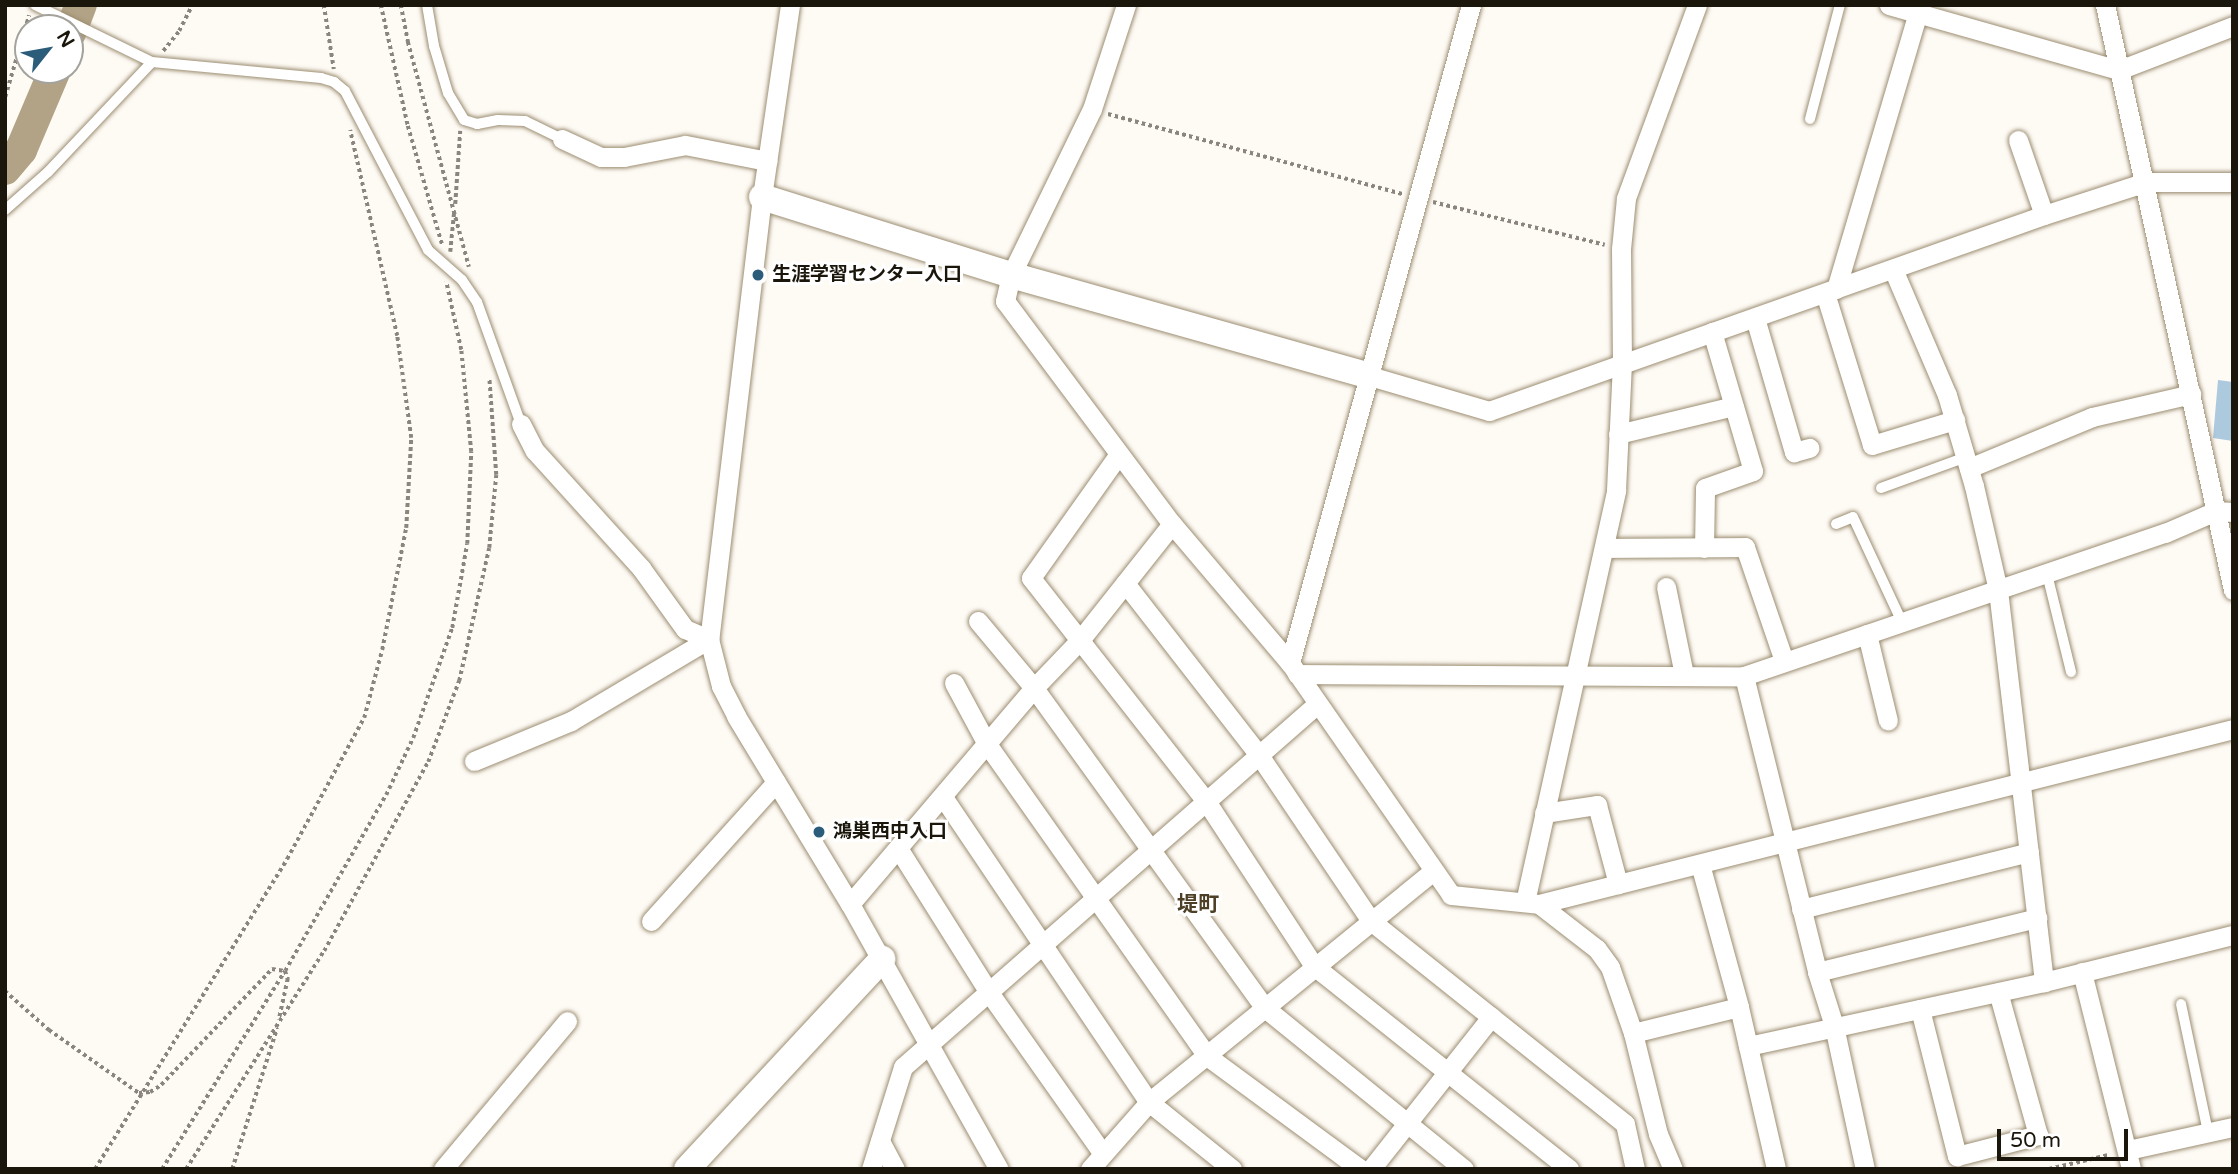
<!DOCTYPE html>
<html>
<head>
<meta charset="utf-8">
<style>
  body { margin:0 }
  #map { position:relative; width:2238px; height:1174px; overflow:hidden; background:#fefbf5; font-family:"Varela Round","Noto Sans JP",sans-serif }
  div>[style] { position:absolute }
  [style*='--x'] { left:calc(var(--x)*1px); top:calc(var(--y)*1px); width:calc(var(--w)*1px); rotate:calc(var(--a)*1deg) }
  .river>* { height:32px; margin:-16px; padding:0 16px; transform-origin:16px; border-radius:16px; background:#b2a387 }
  .building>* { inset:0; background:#acc9de }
  .path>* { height:3.5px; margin-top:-1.75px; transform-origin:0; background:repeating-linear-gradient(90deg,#8a867e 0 3.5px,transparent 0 7px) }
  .roads { filter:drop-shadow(0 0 2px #9c8d71) drop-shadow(0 0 2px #9c8d71) }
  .lane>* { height:10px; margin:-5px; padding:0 5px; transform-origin:5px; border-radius:5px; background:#fff }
  .street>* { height:19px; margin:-9.5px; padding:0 9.5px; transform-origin:9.5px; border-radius:9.5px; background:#fff }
  .secondary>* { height:26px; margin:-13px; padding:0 13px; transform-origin:13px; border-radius:13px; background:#fff }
  .dots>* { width:19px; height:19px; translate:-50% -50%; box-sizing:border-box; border:4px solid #fff; border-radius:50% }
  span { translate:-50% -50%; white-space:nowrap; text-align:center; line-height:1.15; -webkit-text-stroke:6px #fff; paint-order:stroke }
  .poi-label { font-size:19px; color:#1b160b; font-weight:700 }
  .left { translate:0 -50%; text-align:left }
  .neighbourhood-label { font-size:21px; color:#4d4026; font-weight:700 }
  .frame { position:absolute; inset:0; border:7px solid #1b160b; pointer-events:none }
  .north { position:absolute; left:14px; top:14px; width:70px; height:70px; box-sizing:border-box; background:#fff; border:2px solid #a4a29d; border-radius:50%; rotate:59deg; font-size:19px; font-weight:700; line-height:28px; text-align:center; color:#1b160b }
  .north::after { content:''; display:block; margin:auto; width:24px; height:32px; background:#2b5c7a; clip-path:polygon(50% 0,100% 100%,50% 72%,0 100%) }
  .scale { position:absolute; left:1997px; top:1129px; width:131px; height:32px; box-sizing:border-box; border:4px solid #1b160b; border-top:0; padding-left:9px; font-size:21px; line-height:24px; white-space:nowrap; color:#1b160b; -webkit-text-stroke:5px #fff; paint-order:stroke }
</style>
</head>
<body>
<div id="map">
  <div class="river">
    <div style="--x:70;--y:33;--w:30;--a:-69"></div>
    <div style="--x:5;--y:169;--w:25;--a:-50"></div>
    <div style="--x:21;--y:150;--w:87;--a:-67"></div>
  </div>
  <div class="building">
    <div style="clip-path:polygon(2218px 380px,2233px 382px,2233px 441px,2213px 438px)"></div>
  </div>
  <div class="path">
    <div style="--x:324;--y:5;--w:65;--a:81.1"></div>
    <div style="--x:381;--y:5;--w:124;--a:77.4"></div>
    <div style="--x:408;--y:126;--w:123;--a:73.9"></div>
    <div style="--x:401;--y:5;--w:38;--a:79"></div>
    <div style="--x:408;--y:42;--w:233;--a:74.8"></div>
    <div style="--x:163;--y:51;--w:26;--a:-51"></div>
    <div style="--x:179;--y:31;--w:29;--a:-63"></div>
    <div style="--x:5;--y:97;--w:85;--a:-73.7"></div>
    <div style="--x:1108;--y:114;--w:305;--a:15.2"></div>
    <div style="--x:1433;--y:202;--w:177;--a:14"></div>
    <div style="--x:455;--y:204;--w:73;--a:-86.1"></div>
    <div style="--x:450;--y:252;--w:41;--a:-84.4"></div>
    <div style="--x:5;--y:991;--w:59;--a:41.6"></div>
    <div style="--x:49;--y:1030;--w:110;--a:35"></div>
    <div style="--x:139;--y:1093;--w:11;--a:-5"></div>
    <div style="--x:150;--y:1092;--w:13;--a:-32"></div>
    <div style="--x:161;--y:1085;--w:161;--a:-46.3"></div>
    <div style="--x:272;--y:969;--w:13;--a:9"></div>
    <div style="--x:285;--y:971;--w:9;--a:69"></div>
    <div style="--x:288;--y:979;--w:42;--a:102.4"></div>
    <div style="--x:95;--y:1169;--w:365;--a:-58.2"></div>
    <div style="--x:287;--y:859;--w:161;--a:-61.4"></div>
    <div style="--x:364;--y:718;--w:70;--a:-75.2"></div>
    <div style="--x:382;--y:650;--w:124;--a:-78.9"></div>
    <div style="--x:406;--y:528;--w:90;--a:-86.8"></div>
    <div style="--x:411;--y:438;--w:103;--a:-97.8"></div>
    <div style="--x:397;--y:336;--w:211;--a:-102.9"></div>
    <div style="--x:162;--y:1169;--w:233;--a:-58.2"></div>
    <div style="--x:285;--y:971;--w:203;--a:-60.2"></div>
    <div style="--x:386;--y:795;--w:63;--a:-64.7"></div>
    <div style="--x:413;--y:738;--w:117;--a:-70.5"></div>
    <div style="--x:452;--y:628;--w:85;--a:-79.9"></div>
    <div style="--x:467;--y:544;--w:92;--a:-87.5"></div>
    <div style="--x:471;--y:452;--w:102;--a:-95.6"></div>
    <div style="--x:461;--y:350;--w:70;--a:-102.4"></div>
    <div style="--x:186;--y:1169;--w:258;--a:-57.7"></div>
    <div style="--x:324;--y:951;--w:216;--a:-61.2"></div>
    <div style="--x:428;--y:762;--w:87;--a:-69.1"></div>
    <div style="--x:459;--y:681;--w:136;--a:-77.3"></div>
    <div style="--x:489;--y:548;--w:73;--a:-84.5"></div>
    <div style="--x:496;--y:475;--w:97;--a:-94.1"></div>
    <div style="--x:232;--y:1169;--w:148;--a:-72.3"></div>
    <div style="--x:2049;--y:1169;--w:61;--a:-13.3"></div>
  </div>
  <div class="roads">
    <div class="lane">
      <div style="--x:35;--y:5;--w:130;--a:26"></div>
      <div style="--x:152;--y:62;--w:170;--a:5.4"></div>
      <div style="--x:321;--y:78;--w:14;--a:17"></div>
      <div style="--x:334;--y:82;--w:14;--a:39"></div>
      <div style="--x:345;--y:91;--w:179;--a:62.4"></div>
      <div style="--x:428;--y:250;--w:45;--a:41.4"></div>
      <div style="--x:462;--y:280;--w:27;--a:56"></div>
      <div style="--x:477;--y:302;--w:130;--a:70.2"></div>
      <div style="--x:427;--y:5;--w:42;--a:80.3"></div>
      <div style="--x:434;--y:46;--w:49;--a:73.4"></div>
      <div style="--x:448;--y:93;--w:31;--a:59"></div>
      <div style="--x:464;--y:120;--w:14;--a:17"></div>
      <div style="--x:477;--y:124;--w:21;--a:-11"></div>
      <div style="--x:498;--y:120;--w:27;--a:2"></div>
      <div style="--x:525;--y:121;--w:41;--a:25.9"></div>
      <div style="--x:1810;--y:119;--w:118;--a:-75.3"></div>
      <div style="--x:5;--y:210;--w:57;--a:-41.5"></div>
      <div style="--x:48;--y:172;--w:151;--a:-46.6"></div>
      <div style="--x:1881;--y:488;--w:90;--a:-20"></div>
      <div style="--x:1836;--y:524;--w:18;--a:-22"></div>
      <div style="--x:1853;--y:517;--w:116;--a:65"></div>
      <div style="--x:2047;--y:574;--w:101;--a:76.2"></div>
      <div style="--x:2181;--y:1004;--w:131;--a:78.1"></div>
    </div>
    <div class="street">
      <div style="--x:790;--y:5;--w:194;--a:98.3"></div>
      <div style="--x:762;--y:197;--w:445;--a:96.8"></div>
      <div style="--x:709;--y:639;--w:49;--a:75.7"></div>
      <div style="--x:721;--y:686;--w:34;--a:63"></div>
      <div style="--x:736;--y:716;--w:220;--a:58.8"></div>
      <div style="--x:850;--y:904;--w:304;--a:60.7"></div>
      <div style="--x:1126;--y:5;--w:109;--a:108.1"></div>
      <div style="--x:1092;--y:109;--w:185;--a:116"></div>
      <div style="--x:1011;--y:275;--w:27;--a:103"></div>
      <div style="--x:1005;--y:301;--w:279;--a:53.2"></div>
      <div style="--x:1172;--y:524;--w:182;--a:49.7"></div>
      <div style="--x:1290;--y:663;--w:282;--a:55.2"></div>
      <div style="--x:1451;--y:895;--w:88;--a:5.8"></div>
      <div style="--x:1539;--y:904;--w:716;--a:-14.15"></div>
      <div style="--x:1889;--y:5;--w:239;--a:15.8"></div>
      <div style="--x:2119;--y:70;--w:122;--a:-21.1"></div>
      <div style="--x:2105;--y:5;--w:599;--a:77.66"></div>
      <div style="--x:562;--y:139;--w:43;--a:24.8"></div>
      <div style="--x:601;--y:157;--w:23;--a:0"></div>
      <div style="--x:624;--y:157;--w:62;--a:-11.1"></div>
      <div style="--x:685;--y:145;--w:84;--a:11"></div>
      <div style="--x:2018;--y:140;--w:79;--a:70.9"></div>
      <div style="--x:1893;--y:269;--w:137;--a:66.8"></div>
      <div style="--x:1947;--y:395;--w:95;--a:73.5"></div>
      <div style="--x:1974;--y:486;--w:107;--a:77"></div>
      <div style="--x:1998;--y:590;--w:395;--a:83.3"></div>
      <div style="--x:1836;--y:289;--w:288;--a:-73.5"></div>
      <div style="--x:1825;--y:293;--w:159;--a:72.8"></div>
      <div style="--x:1872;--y:445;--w:87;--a:-16.8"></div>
      <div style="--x:1755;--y:318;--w:140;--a:73.8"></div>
      <div style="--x:1794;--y:452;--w:16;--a:-15"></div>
      <div style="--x:1370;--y:376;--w:124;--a:16.4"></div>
      <div style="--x:1489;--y:411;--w:589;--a:-19.45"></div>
      <div style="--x:2044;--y:215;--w:107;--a:-17.9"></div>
      <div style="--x:2146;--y:182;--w:87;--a:0"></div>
      <div style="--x:521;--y:424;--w:30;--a:63"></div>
      <div style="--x:535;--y:451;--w:158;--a:47.8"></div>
      <div style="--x:641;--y:568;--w:75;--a:54.2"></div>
      <div style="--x:685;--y:629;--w:26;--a:23"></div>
      <div style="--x:1618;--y:434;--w:119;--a:-13.6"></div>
      <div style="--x:1119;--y:454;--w:152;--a:125.4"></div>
      <div style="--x:1031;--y:578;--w:283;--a:51.9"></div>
      <div style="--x:1206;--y:801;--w:197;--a:56.8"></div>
      <div style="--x:1314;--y:966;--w:326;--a:38.5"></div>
      <div style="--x:1969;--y:468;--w:133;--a:-22.5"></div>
      <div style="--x:2092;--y:417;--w:102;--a:-13.1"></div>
      <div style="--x:1605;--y:548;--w:140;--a:-0.4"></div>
      <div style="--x:1745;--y:547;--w:120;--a:71.1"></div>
      <div style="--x:1704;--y:548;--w:60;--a:-89"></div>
      <div style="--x:1705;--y:488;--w:51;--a:-19.5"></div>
      <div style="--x:1753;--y:471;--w:145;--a:-106.4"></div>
      <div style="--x:1125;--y:583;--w:218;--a:52.1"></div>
      <div style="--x:1259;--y:755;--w:200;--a:56"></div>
      <div style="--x:1371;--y:921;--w:325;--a:38.6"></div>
      <div style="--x:1625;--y:1124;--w:46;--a:77.5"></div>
      <div style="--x:1666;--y:587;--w:90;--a:78.4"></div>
      <div style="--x:978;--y:621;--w:87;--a:50.1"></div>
      <div style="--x:1034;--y:688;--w:395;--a:54.2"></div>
      <div style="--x:1265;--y:1008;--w:256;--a:39"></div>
      <div style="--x:1867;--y:634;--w:89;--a:76.4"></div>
      <div style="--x:1290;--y:663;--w:682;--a:-74.62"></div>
      <div style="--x:1297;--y:674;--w:447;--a:0.3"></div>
      <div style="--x:1744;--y:676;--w:445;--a:-18.8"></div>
      <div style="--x:2165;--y:533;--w:56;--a:-23.3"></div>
      <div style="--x:2216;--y:511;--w:17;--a:3"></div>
      <div style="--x:1744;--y:676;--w:305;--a:76.1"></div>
      <div style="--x:1817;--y:972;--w:57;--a:72.5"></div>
      <div style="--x:1834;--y:1026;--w:146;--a:77.8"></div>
      <div style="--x:954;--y:683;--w:69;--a:61.6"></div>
      <div style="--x:987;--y:744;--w:382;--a:54.8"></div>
      <div style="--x:1207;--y:1056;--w:190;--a:36.4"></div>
      <div style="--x:474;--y:761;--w:105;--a:-22.4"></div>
      <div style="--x:571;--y:721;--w:161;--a:-30.7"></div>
      <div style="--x:943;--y:797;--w:368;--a:56"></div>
      <div style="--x:1149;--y:1102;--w:107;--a:38.9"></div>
      <div style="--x:1544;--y:813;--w:54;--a:-8.6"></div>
      <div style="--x:1597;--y:805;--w:82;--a:75.1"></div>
      <div style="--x:898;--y:848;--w:169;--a:57.8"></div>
      <div style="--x:988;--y:991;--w:199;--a:54.8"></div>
      <div style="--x:1700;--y:864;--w:148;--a:74.7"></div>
      <div style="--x:1739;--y:1007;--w:166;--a:77.1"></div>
      <div style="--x:1525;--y:902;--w:422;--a:-77.5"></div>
      <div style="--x:1616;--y:490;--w:127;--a:-87.3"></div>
      <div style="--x:1622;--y:363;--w:114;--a:-90.5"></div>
      <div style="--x:1621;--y:249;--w:51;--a:-84.4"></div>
      <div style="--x:1626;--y:198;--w:206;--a:-69.8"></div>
      <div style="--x:850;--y:904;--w:284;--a:-49.6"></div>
      <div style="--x:1034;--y:688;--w:66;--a:-46.2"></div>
      <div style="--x:1080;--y:640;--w:148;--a:-51.6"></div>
      <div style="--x:1539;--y:904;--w:73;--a:37.8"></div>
      <div style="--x:1597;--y:949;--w:22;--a:54"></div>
      <div style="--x:1610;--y:967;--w:70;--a:70.8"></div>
      <div style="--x:1633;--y:1033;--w:104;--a:76.1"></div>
      <div style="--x:1658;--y:1134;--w:38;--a:67"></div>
      <div style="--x:1801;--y:909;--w:235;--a:-14"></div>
      <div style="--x:651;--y:921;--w:187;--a:-48"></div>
      <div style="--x:1817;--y:972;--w:227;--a:-13.8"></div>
      <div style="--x:2082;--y:972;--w:203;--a:76"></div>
      <div style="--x:1920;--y:1009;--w:152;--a:75.9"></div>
      <div style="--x:1957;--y:1156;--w:84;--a:-14.5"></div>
      <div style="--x:2038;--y:1135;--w:148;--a:-105.6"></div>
      <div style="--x:1633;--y:1033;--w:109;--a:-13.8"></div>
      <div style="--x:1748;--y:1046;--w:303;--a:-12.2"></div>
      <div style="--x:2044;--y:982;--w:195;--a:-14"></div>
      <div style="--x:880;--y:1141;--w:32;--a:62"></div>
      <div style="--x:2128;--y:1150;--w:107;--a:-12.4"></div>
      <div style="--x:443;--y:1169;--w:193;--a:-50"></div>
      <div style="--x:871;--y:1169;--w:107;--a:-72.6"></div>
      <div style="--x:903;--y:1067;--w:551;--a:-41.24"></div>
      <div style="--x:1090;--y:1169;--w:89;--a:-48.6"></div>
      <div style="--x:1149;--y:1102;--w:366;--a:-39.1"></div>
      <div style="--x:1371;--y:1169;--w:194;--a:-51.7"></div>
    </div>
    <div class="secondary">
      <div style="--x:762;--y:197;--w:261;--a:17.4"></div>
      <div style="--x:1011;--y:275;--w:373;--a:15.7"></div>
      <div style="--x:687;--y:1169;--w:287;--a:-47.1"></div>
    </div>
  </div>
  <div class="dots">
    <div style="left:758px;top:275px;background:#2b5c7a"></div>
    <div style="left:819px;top:832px;background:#2b5c7a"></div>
  </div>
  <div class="poi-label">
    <span class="left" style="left:772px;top:275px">生涯学習センター入口</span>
    <span class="left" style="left:833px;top:832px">鴻巣西中入口</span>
  </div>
  <div class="neighbourhood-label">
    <span style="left:1198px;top:905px">堤町</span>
  </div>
  <div class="frame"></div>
  <div class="north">N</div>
  <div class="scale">50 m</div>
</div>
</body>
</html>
